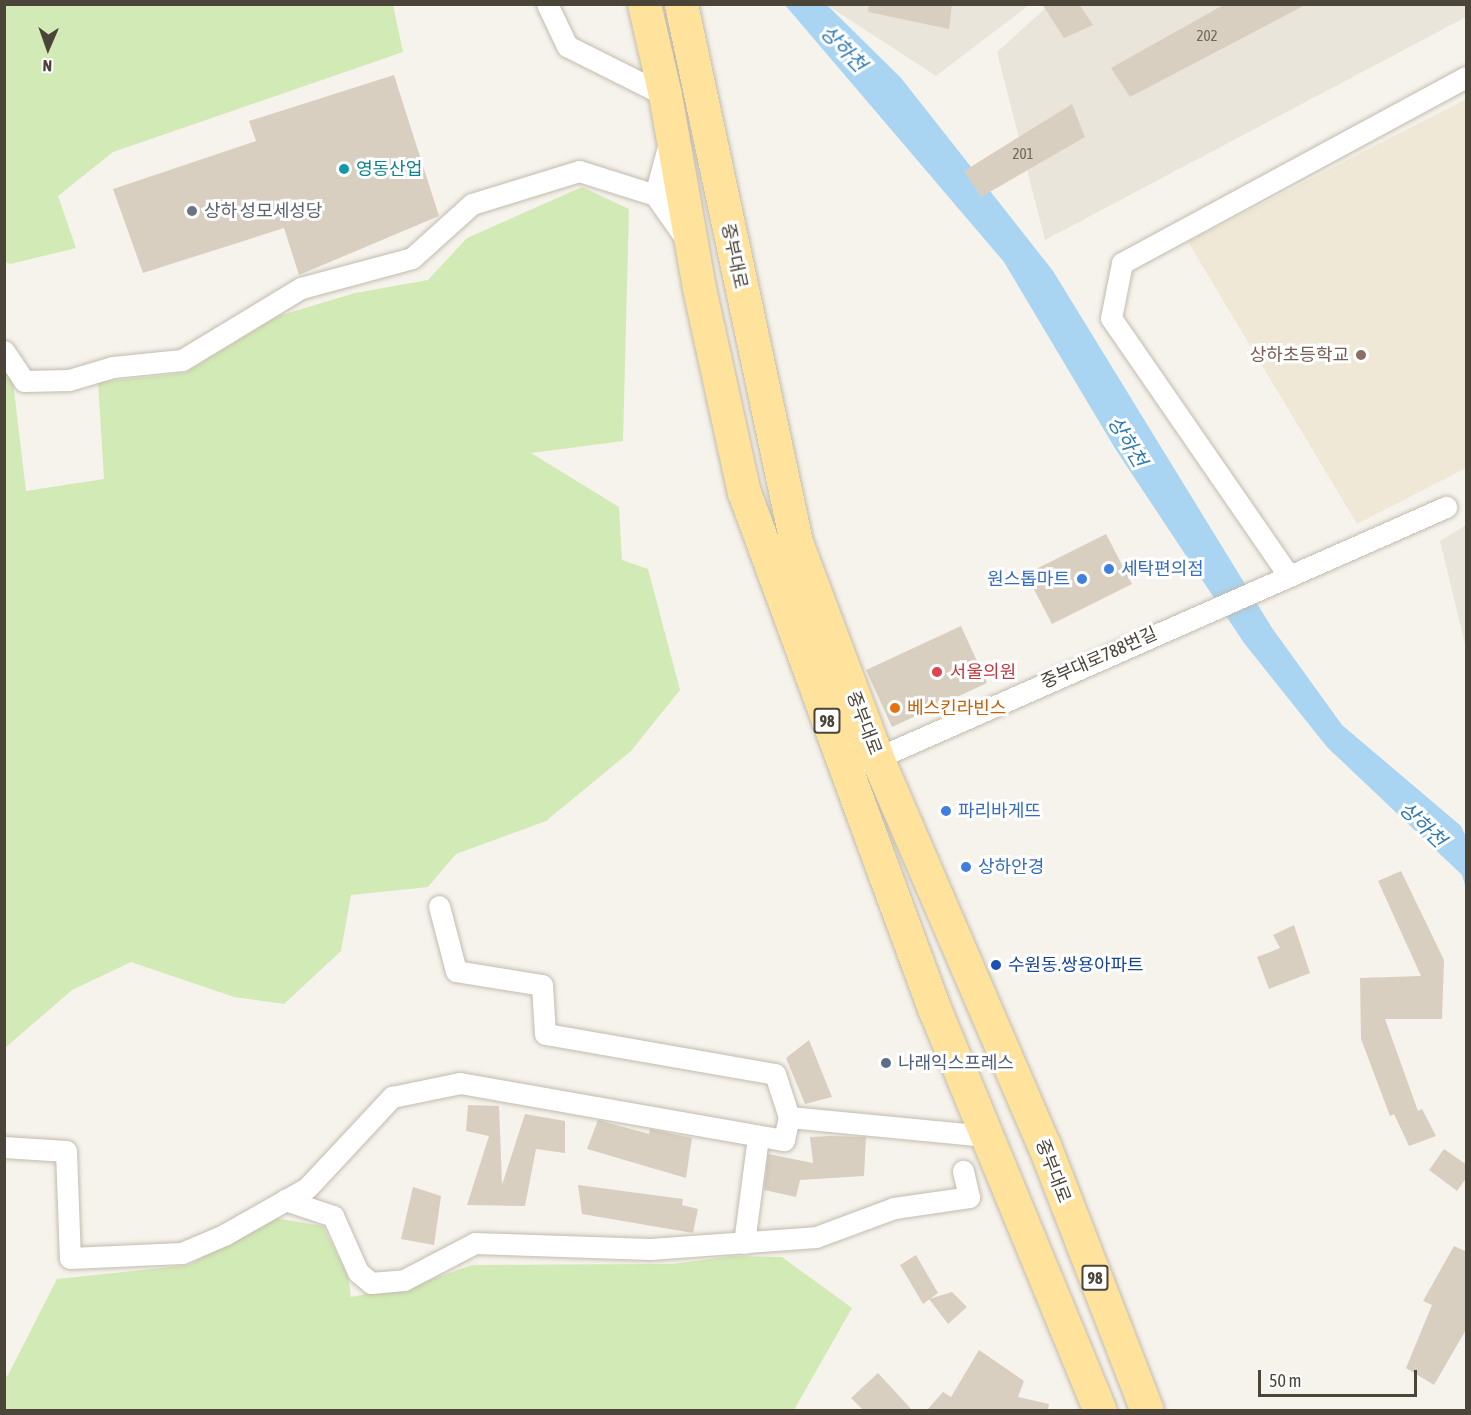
<!DOCTYPE html>
<html>
<head>
<meta charset="utf-8">
<style>
  body { margin:0 }
  #map { position:relative; width:1471px; height:1415px; overflow:hidden; background:#f6f3ec; font-family:"Asap Condensed","Noto Sans KR",sans-serif }
  div>[style] { position:absolute }
  [style*='--x'] { left:calc(var(--x)*1px); top:calc(var(--y)*1px); width:calc(var(--w)*1px); rotate:calc(var(--a)*1deg) }
  .residential>* { inset:0; background:#eae5da }
  .education>* { inset:0; background:#efe8d6 }
  .green>* { inset:0; background:#d2eab5 }
  .water>* { inset:0; background:#a9d4f2 }
  .building>* { inset:0; background:#d8cfc1 }
  .roads { filter:drop-shadow(0 0 2px #c2bbae) drop-shadow(0 0 2px #c2bbae) }
  .street>* { height:21px; margin:-10.5px; padding:0 10.5px; transform-origin:10.5px; border-radius:10.5px; background:#fff }
  .primary>* { height:33px; margin:-16.5px; padding:0 16.5px; transform-origin:16.5px; border-radius:16.5px; background:#ffe39c }
  .dots>* { width:16px; height:16px; translate:-50% -50%; box-sizing:border-box; border:3px solid #fff; border-radius:50% }
  span { translate:-50% -50%; white-space:nowrap; text-align:center; line-height:1.15; -webkit-text-stroke:6px #fff; paint-order:stroke }
  .number-label { font-size:15px; color:#6e675b }
  .number-label span { -webkit-text-stroke-width:0 }
  .shield-label span { padding:2px 4px; background:#fff; border:2px solid; border-radius:4px; -webkit-text-stroke-width:0 }
  .shield-label { font-size:16px; color:#4b4439; font-weight:700 }
  .culture-label { font-size:18px; color:#0d838f }
  .left { translate:0 -50%; text-align:left }
  .worship-label { font-size:18px; color:#5b616d }
  .street-label { font-size:18px; color:#4b4439 }
  .education-label { font-size:18px; color:#785e54 }
  .right { translate:-100% -50%; text-align:right }
  .shop-label { font-size:18px; color:#366cbe }
  .health-label { font-size:18px; color:#be3a42 }
  .food-label { font-size:18px; color:#c56008 }
  .transit-label { font-size:18px; color:#164399 }
  .service-label { font-size:18px; color:#4e5e75 }
  .water-label { font-size:20px; color:#2e7ab2; font-style:italic }
  .frame { position:absolute; inset:0; border:6px solid #4b4439; pointer-events:none }
  .north { position:absolute; left:18px; top:18px; width:60px; height:60px; -webkit-text-stroke:4px #fff; paint-order:stroke; rotate:182deg; font-size:16px; font-weight:700; line-height:24px; text-align:center; color:#4b4439 }
  .north::after { content:''; display:block; margin:auto; width:21px; height:27px; background:#4b4439; clip-path:polygon(50% 0,100% 100%,50% 72%,0 100%) }
  .scale { position:absolute; left:1258px; top:1370px; width:159px; height:27px; box-sizing:border-box; border:3px solid #4b4439; border-top:0; padding-left:8px; font-size:18px; line-height:21px; white-space:nowrap; color:#4b4439; -webkit-text-stroke:4px #fff; paint-order:stroke }
</style>
</head>
<body>
<div id="map">
  <div class="residential">
    <div style="clip-path:polygon(827px 5px,1029px 5px,936px 76px)"></div>
    <div style="clip-path:polygon(1049px 5px,1466px 5px,1466px 17px,1045px 240px,997px 52px)"></div>
    <div style="clip-path:polygon(1466px 525px,1466px 648px,1440px 541px)"></div>
  </div>
  <div class="education">
    <div style="clip-path:polygon(1466px 99px,1466px 468px,1357px 524px,1188px 242px)"></div>
  </div>
  <div class="green">
    <div style="clip-path:polygon(4px 5px,393px 5px,403px 52px,113px 152px,58px 196px,76px 248px,10px 264px,4px 261px)"></div>
    <div style="clip-path:polygon(582px 187px,629px 209px,623px 441px,531px 453px,619px 507px,622px 560px,648px 569px,680px 690px,631px 751px,546px 821px,456px 854px,428px 887px,351px 895px,341px 951px,284px 1004px,234px 997px,131px 962px,72px 990px,5px 1048px,4px 356px,12px 374px,26px 491px,104px 479px,98px 382px,185px 373px,278px 316px,355px 293px,428px 280px,467px 238px)"></div>
    <div style="clip-path:polygon(274px 1218px,323px 1226px,348px 1276px,351px 1297px,415px 1285px,472px 1265px,672px 1264px,733px 1256px,782px 1257px,852px 1308px,794px 1410px,5px 1410px,4px 1367px,7px 1377px,57px 1279px,189px 1265px)"></div>
  </div>
  <div class="water">
    <div style="clip-path:polygon(785px 5px,827px 5px,901px 78px,1053px 271px,1272px 628px,1342px 725px,1461px 826px,1466px 837px,1466px 888px,1462px 875px,1327px 747px,1244px 643px,1116px 450px,1004px 262px)"></div>
  </div>
  <div class="building">
    <div style="clip-path:polygon(869px 4px,952px 4px,949px 29px,868px 12px)"></div>
    <div style="clip-path:polygon(1042px 4px,1079px 4px,1093px 25px,1064px 38px)"></div>
    <div style="clip-path:polygon(1225px 4px,1307px 4px,1130px 97px,1111px 68px)"></div>
    <div style="clip-path:polygon(394px 75px,439px 216px,299px 275px,284px 228px,143px 273px,113px 189px,256px 141px,249px 121px)"></div>
    <div style="clip-path:polygon(1072px 104px,1085px 137px,981px 197px,964px 171px)"></div>
    <div style="clip-path:polygon(1106px 534px,1132px 584px,1052px 624px,1026px 574px)"></div>
    <div style="clip-path:polygon(961px 626px,987px 683px,892px 727px,866px 670px)"></div>
    <div style="clip-path:polygon(1401px 871px,1444px 960px,1442px 1019px,1385px 1019px,1418px 1111px,1422px 1109px,1436px 1136px,1409px 1146px,1394px 1114px,1390px 1116px,1361px 1039px,1360px 978px,1421px 976px,1378px 881px)"></div>
    <div style="clip-path:polygon(1294px 925px,1310px 973px,1269px 989px,1257px 957px,1280px 948px,1273px 935px)"></div>
    <div style="clip-path:polygon(809px 1040px,832px 1097px,805px 1104px,786px 1058px)"></div>
    <div style="clip-path:polygon(468px 1105px,499px 1106px,502px 1185px,525px 1114px,565px 1121px,565px 1153px,536px 1149px,525px 1206px,467px 1205px,489px 1136px,466px 1131px)"></div>
    <div style="clip-path:polygon(598px 1120px,649px 1134px,650px 1129px,692px 1138px,686px 1178px,587px 1149px)"></div>
    <div style="clip-path:polygon(830px 1136px,866px 1137px,864px 1176px,800px 1180px,796px 1197px,764px 1190px,768px 1154px,813px 1163px,810px 1137px)"></div>
    <div style="clip-path:polygon(1444px 1149px,1467px 1165px,1467px 1177px,1457px 1191px,1429px 1170px)"></div>
    <div style="clip-path:polygon(578px 1185px,683px 1199px,682px 1205px,698px 1209px,693px 1233px,582px 1214px)"></div>
    <div style="clip-path:polygon(413px 1187px,441px 1196px,434px 1245px,401px 1239px)"></div>
    <div style="clip-path:polygon(1454px 1246px,1467px 1252px,1467px 1328px,1434px 1385px,1406px 1368px,1432px 1305px,1423px 1301px)"></div>
    <div style="clip-path:polygon(916px 1255px,938px 1293px,923px 1304px,900px 1265px)"></div>
    <div style="clip-path:polygon(952px 1292px,967px 1307px,948px 1324px,929px 1299px)"></div>
    <div style="clip-path:polygon(979px 1350px,1024px 1381px,1018px 1397px,1049px 1404px,1048px 1410px,927px 1410px,943px 1392px,951px 1397px)"></div>
    <div style="clip-path:polygon(878px 1373px,912px 1410px,863px 1410px,851px 1398px)"></div>
  </div>
  <div class="roads">
    <div class="street">
      <div style="--x:547;--y:4;--w:47;--a:64.5"></div>
      <div style="--x:567;--y:46;--w:110;--a:26.6"></div>
      <div style="--x:655;--y:195;--w:54;--a:-74.9"></div>
      <div style="--x:4;--y:351;--w:36;--a:56"></div>
      <div style="--x:24;--y:381;--w:45;--a:-1.3"></div>
      <div style="--x:69;--y:380;--w:46;--a:-16.5"></div>
      <div style="--x:113;--y:367;--w:69;--a:-5.8"></div>
      <div style="--x:182;--y:360;--w:139;--a:-31.2"></div>
      <div style="--x:301;--y:288;--w:115;--a:-15.1"></div>
      <div style="--x:412;--y:258;--w:81;--a:-42"></div>
      <div style="--x:472;--y:204;--w:112;--a:-17.1"></div>
      <div style="--x:579;--y:171;--w:80;--a:17.5"></div>
      <div style="--x:655;--y:195;--w:54;--a:54.8"></div>
      <div style="--x:1289;--y:576;--w:313;--a:-124.6"></div>
      <div style="--x:1111;--y:318;--w:56;--a:-78.7"></div>
      <div style="--x:1122;--y:263;--w:391;--a:-28.4"></div>
      <div style="--x:868;--y:762;--w:632;--a:-23.81"></div>
      <div style="--x:789;--y:1117;--w:198;--a:5.5"></div>
      <div style="--x:4;--y:1147;--w:62;--a:3.7"></div>
      <div style="--x:66;--y:1151;--w:107;--a:87.9"></div>
      <div style="--x:70;--y:1258;--w:112;--a:-2.6"></div>
      <div style="--x:182;--y:1253;--w:46;--a:-23.2"></div>
      <div style="--x:224;--y:1235;--w:95;--a:-29.5"></div>
      <div style="--x:307;--y:1188;--w:125;--a:-47"></div>
      <div style="--x:392;--y:1097;--w:69;--a:-11.6"></div>
      <div style="--x:460;--y:1083;--w:329;--a:10"></div>
      <div style="--x:784;--y:1140;--w:24;--a:-78"></div>
      <div style="--x:789;--y:1117;--w:45;--a:-108"></div>
      <div style="--x:775;--y:1074;--w:233;--a:-170.1"></div>
      <div style="--x:545;--y:1034;--w:49;--a:-93.5"></div>
      <div style="--x:542;--y:985;--w:87;--a:-170.8"></div>
      <div style="--x:456;--y:971;--w:67;--a:-104.7"></div>
      <div style="--x:285;--y:1200;--w:51;--a:18.4"></div>
      <div style="--x:333;--y:1216;--w:61;--a:65.9"></div>
      <div style="--x:358;--y:1272;--w:17;--a:40"></div>
      <div style="--x:371;--y:1283;--w:33;--a:-5"></div>
      <div style="--x:404;--y:1280;--w:80;--a:-27.5"></div>
      <div style="--x:475;--y:1243;--w:175;--a:2"></div>
      <div style="--x:650;--y:1249;--w:166;--a:-4.1"></div>
      <div style="--x:816;--y:1237;--w:83;--a:-20.4"></div>
      <div style="--x:894;--y:1208;--w:76;--a:-8.3"></div>
      <div style="--x:969;--y:1197;--w:27;--a:-103"></div>
      <div style="--x:744;--y:1243;--w:108;--a:-82.5"></div>
    </div>
    <div class="primary">
      <div style="--x:644;--y:4;--w:93;--a:77"></div>
      <div style="--x:665;--y:95;--w:196;--a:80"></div>
      <div style="--x:699;--y:288;--w:209;--a:77.6"></div>
      <div style="--x:744;--y:492;--w:550;--a:69.79"></div>
      <div style="--x:934;--y:1008;--w:435;--a:67.6"></div>
      <div style="--x:681;--y:4;--w:550;--a:77.93"></div>
      <div style="--x:796;--y:542;--w:231;--a:69.4"></div>
      <div style="--x:877;--y:758;--w:421;--a:66.7"></div>
      <div style="--x:1044;--y:1145;--w:284;--a:68.8"></div>
    </div>
  </div>
  <div class="dots">
    <div style="left:344px;top:169px;background:#0f9aa8"></div>
    <div style="left:192px;top:211px;background:#6b7280"></div>
    <div style="left:1361px;top:355px;background:#8d6e63"></div>
    <div style="left:1109px;top:569px;background:#3f7fe0"></div>
    <div style="left:1082px;top:579px;background:#3f7fe0"></div>
    <div style="left:937px;top:672px;background:#e0444e"></div>
    <div style="left:895px;top:708px;background:#e8710a"></div>
    <div style="left:946px;top:811px;background:#3f7fe0"></div>
    <div style="left:966px;top:867px;background:#3f7fe0"></div>
    <div style="left:996px;top:965px;background:#1a4fb4"></div>
    <div style="left:886px;top:1063px;background:#5c6f8a"></div>
  </div>
  <div class="number-label">
    <span style="left:1207px;top:36px">202</span>
    <span style="left:1023px;top:154px">201</span>
  </div>
  <div class="shield-label">
    <span style="left:827px;top:721px">98</span>
    <span style="left:1095px;top:1278px">98</span>
  </div>
  <div class="culture-label">
    <span class="left" style="left:356px;top:169px">영동산업</span>
  </div>
  <div class="worship-label">
    <span class="left" style="left:204px;top:211px">상하 성모세성당</span>
  </div>
  <div class="street-label">
    <span style="left:734px;top:256px;rotate:78deg">중부대로</span>
    <span style="left:1099px;top:658px;rotate:-24deg">중부대로788번길</span>
    <span style="left:864px;top:723px;rotate:69deg">중부대로</span>
    <span style="left:1053px;top:1171px;rotate:69deg">중부대로</span>
  </div>
  <div class="education-label">
    <span class="right" style="left:1349px;top:355px">상하초등학교</span>
  </div>
  <div class="shop-label">
    <span class="left" style="left:1121px;top:569px">세탁편의점</span>
    <span class="right" style="left:1070px;top:579px">원스톱마트</span>
    <span class="left" style="left:958px;top:811px">파리바게뜨</span>
    <span class="left" style="left:978px;top:867px">상하안경</span>
  </div>
  <div class="health-label">
    <span class="left" style="left:950px;top:672px">서울의원</span>
  </div>
  <div class="food-label">
    <span class="left" style="left:907px;top:708px">베스킨라빈스</span>
  </div>
  <div class="transit-label">
    <span class="left" style="left:1008px;top:965px">수원동.쌍용아파트</span>
  </div>
  <div class="service-label">
    <span class="left" style="left:898px;top:1063px">나래익스프레스</span>
  </div>
  <div class="water-label">
    <span style="left:844px;top:48px;rotate:46deg">상하천</span>
    <span style="left:1128px;top:441px;rotate:59deg">상하천</span>
    <span style="left:1423px;top:824px;rotate:44deg">상하천</span>
  </div>
  <div class="frame"></div>
  <div class="north">N</div>
  <div class="scale">50 m</div>
</div>
</body>
</html>
